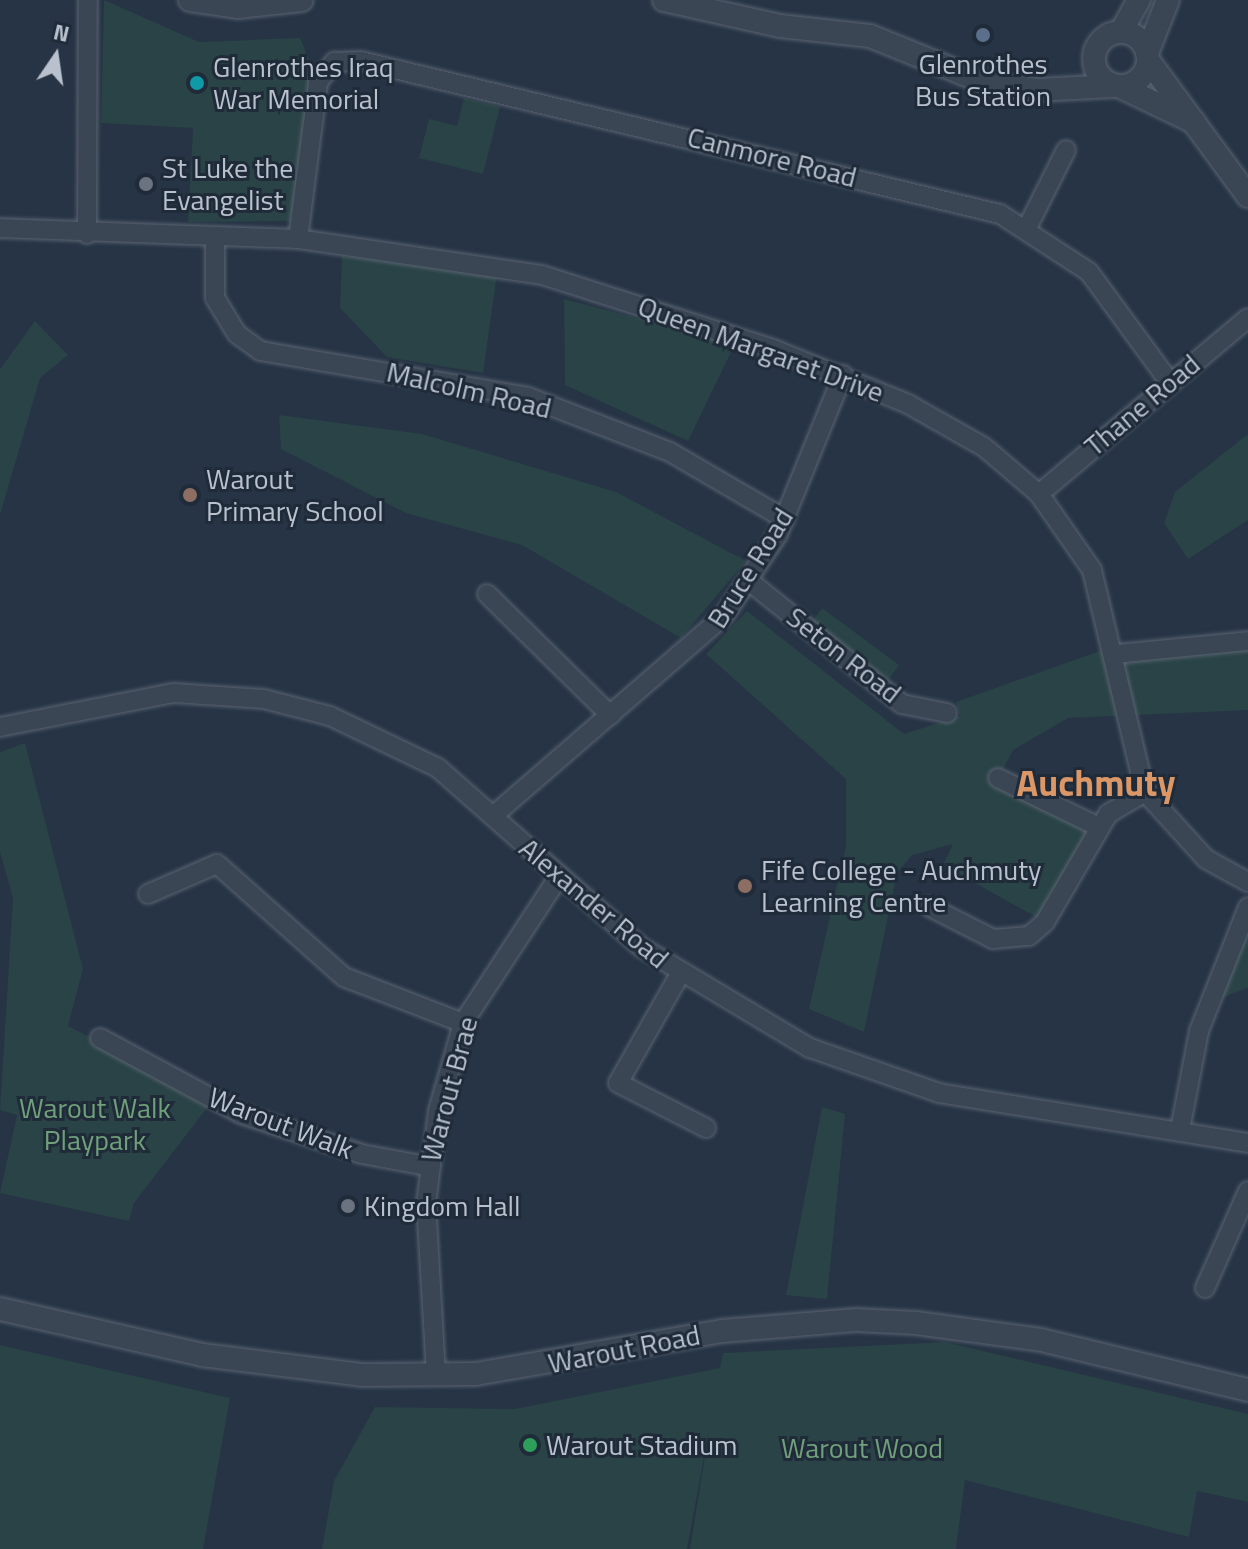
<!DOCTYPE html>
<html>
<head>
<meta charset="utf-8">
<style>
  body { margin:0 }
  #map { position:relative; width:1248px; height:1549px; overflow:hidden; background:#263445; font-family:"Titillium Web",sans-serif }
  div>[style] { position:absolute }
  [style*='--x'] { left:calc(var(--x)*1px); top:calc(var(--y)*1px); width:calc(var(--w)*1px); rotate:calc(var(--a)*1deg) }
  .green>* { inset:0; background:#294346 }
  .roads { filter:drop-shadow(0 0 2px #5a6472) drop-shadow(0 0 2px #5a6472) }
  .minor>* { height:18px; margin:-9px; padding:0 9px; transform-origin:9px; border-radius:9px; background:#3b4655 }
  .tertiary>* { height:22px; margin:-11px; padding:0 11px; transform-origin:11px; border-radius:11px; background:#3b4655 }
  .tertiary>.ring { margin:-11px; padding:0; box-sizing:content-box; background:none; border:22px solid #3b4655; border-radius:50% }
  .dots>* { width:22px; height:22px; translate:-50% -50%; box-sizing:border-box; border:4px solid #202b3a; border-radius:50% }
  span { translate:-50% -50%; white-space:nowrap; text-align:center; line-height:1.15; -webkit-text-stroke:6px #202b3a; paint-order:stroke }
  .poi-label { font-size:28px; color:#b9c1ce }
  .left { translate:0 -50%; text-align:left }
  .street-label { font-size:28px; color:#b9c1ce }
  .park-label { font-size:28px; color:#6fa079 }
  .district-label { font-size:36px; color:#dc9766; font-weight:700 }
  .north { position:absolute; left:16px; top:16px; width:80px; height:80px; -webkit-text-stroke:6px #202b3a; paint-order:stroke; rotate:13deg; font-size:22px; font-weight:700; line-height:32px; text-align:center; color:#b9c1ce }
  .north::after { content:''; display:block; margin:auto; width:28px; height:36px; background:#b9c1ce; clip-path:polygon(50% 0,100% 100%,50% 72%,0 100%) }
</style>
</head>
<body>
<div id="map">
  <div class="green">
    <div style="clip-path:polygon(104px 0,199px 42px,300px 38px,318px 82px,300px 221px,188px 222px,193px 128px,101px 123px)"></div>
    <div style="clip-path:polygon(464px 98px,500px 107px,483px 174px,419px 158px,429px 119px,457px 126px)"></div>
    <div style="clip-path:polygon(342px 256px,497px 274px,483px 373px,387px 357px,340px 308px)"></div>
    <div style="clip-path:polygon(564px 299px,735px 344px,688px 441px,565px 385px)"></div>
    <div style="clip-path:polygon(35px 321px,68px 355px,40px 378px,0 515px,0 369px)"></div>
    <div style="clip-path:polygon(279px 415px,422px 434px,616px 492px,746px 561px,681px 638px,522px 545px,406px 513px,281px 449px)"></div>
    <div style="clip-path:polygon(1248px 434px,1248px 520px,1188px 559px,1164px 523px,1175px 492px)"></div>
    <div style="clip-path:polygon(822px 608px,899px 665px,888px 680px,811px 623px)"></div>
    <div style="clip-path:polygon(747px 611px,904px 734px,960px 716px,956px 702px,1114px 646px,1248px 642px,1248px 710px,1068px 718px,1013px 750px,999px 777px,1099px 827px,1045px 922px,943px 865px,953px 844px,912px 855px,897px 873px,864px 1032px,809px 1009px,846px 846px,846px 779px,706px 654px)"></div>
    <div style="clip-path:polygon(25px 743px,83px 969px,68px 1026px,213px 1100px,134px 1203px,129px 1221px,0 1193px,17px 1115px,0 1110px,13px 898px,0 852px,0 752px)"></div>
    <div style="clip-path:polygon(1248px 907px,1248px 988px,1210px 1002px)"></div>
    <div style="clip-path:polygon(822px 1107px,845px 1114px,827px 1299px,786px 1295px)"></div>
    <div style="clip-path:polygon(945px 1342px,1248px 1414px,1248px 1502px,1197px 1491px,1189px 1537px,965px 1480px,956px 1549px,690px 1549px,710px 1425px,687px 1549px,322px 1549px,334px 1481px,375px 1407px,515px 1409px,720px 1368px,723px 1353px)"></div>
    <div style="clip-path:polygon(0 1345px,230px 1398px,203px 1549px,0 1549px)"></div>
  </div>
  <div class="roads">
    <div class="minor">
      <div style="--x:1028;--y:226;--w:85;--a:-63.4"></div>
      <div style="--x:0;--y:228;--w:298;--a:2.1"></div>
      <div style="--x:298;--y:239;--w:247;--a:8.4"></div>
      <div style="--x:542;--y:275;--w:240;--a:17.7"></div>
      <div style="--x:771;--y:348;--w:148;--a:22.2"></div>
      <div style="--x:908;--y:404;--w:87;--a:29.5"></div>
      <div style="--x:984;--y:447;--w:72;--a:40.5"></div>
      <div style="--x:1039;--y:494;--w:93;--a:55.1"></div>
      <div style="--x:1092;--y:570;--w:228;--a:76.6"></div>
      <div style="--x:1145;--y:792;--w:91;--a:47.7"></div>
      <div style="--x:1206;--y:859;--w:48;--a:28.7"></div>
      <div style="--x:87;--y:234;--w:234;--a:-89.8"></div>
      <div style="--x:215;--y:238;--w:60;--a:90"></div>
      <div style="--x:215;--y:298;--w:42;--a:58.6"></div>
      <div style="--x:237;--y:334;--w:29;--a:36"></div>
      <div style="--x:260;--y:351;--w:272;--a:9.7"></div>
      <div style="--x:528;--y:397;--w:152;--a:21.2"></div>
      <div style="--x:670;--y:452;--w:133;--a:30.2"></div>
      <div style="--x:298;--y:239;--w:158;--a:-82.7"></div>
      <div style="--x:318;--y:82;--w:26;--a:-51"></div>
      <div style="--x:334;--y:62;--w:27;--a:-2"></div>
      <div style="--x:361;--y:61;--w:657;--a:13.47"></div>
      <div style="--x:1000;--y:214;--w:106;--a:33.1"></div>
      <div style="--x:1089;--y:272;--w:134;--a:53.8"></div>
      <div style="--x:1039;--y:494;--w:273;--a:-40.1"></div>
      <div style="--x:749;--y:581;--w:196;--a:38.8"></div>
      <div style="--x:902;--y:704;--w:46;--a:11.3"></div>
      <div style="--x:487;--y:594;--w:173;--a:44.5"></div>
      <div style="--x:1116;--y:654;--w:133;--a:-5.6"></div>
      <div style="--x:0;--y:727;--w:177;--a:-11.1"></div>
      <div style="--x:174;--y:693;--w:90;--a:3.8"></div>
      <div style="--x:264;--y:699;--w:68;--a:14.4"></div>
      <div style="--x:330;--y:716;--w:120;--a:25.7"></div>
      <div style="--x:438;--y:768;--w:271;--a:41.4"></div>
      <div style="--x:641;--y:947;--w:197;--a:30.9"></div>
      <div style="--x:810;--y:1048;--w:137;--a:19.2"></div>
      <div style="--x:939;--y:1093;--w:313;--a:9.2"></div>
      <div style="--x:998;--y:778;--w:112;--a:25.9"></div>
      <div style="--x:494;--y:815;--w:304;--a:-40.9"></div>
      <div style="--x:724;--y:616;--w:98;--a:-56.6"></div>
      <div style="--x:778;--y:534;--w:172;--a:-67.8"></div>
      <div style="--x:148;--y:894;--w:75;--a:-23.5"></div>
      <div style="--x:217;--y:864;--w:170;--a:41.7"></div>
      <div style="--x:344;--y:977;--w:128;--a:21.1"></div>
      <div style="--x:930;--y:907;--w:71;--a:26.9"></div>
      <div style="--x:993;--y:939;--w:36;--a:-5"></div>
      <div style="--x:1029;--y:936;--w:21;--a:-41"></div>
      <div style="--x:1045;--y:922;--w:125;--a:-59.7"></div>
      <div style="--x:1108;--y:814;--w:43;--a:-30.7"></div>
      <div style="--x:680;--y:974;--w:125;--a:119.6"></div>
      <div style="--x:618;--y:1083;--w:99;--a:27.1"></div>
      <div style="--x:100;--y:1038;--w:160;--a:28.3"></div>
      <div style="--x:241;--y:1114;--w:127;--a:18.3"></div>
      <div style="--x:362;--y:1154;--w:65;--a:10.6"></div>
      <div style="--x:1180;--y:1130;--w:101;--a:-79.1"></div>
      <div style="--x:1199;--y:1031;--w:133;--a:-68.4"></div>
      <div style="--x:1205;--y:1288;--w:106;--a:-66.1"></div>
      <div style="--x:436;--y:1375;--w:171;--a:-93.3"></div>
      <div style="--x:426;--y:1204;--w:94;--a:-82.6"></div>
      <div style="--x:438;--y:1111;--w:91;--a:-74.1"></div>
      <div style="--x:463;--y:1023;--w:173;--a:-56.8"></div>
    </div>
    <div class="tertiary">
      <div style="--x:190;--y:0;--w:49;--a:8.3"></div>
      <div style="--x:238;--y:7;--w:64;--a:-6.2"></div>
      <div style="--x:664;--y:0;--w:119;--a:12.6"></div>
      <div style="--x:780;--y:26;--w:91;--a:6.3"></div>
      <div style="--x:870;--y:36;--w:123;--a:22"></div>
      <div style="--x:984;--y:82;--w:54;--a:8.6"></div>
      <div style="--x:1037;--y:90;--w:76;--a:-3"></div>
      <div class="ring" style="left:1094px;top:32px;width:32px;height:32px"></div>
      <div style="--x:1121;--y:32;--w:37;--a:-61"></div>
      <div style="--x:1147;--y:53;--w:57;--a:-68.4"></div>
      <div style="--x:1148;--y:60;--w:169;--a:53.7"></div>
      <div style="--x:1121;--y:87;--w:81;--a:25.6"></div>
      <div style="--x:0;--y:1309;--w:207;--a:12.8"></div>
      <div style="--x:202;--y:1355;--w:161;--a:7.1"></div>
      <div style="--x:362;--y:1375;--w:114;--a:-0.5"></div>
      <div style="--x:476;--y:1374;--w:250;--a:-9.9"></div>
      <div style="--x:722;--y:1331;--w:134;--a:-4.7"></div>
      <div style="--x:856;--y:1320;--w:60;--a:2.9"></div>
      <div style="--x:916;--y:1323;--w:126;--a:7.7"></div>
      <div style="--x:1041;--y:1340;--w:213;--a:13.6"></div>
    </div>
  </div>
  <div class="dots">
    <div style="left:983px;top:35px;background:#5c6f8a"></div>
    <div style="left:197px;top:83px;background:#0f9aa8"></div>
    <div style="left:146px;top:184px;background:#6b7280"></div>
    <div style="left:190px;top:495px;background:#8d6e63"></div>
    <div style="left:745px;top:886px;background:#8d6e63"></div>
    <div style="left:348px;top:1206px;background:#6b7280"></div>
    <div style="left:530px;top:1445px;background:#2e9e5b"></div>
  </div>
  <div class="poi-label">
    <span style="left:983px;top:80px">Glenrothes<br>Bus Station</span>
    <span class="left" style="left:213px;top:83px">Glenrothes Iraq<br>War Memorial</span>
    <span class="left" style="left:162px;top:184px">St Luke the<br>Evangelist</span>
    <span class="left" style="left:206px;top:495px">Warout<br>Primary School</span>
    <span class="left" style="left:761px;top:886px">Fife College - Auchmuty<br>Learning Centre</span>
    <span class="left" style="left:364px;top:1206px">Kingdom Hall</span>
    <span class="left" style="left:546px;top:1445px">Warout Stadium</span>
  </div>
  <div class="street-label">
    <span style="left:772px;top:157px;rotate:14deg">Canmore Road</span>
    <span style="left:761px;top:349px;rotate:20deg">Queen Margaret Drive</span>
    <span style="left:469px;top:390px;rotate:13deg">Malcolm Road</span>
    <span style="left:1142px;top:405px;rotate:-40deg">Thane Road</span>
    <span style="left:750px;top:568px;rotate:-58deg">Bruce Road</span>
    <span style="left:844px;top:655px;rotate:38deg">Seton Road</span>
    <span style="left:594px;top:903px;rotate:40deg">Alexander Road</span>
    <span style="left:449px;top:1089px;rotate:-75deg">Warout Brae</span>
    <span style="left:281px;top:1123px;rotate:21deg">Warout Walk</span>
    <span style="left:624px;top:1349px;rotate:-11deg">Warout Road</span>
  </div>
  <div class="park-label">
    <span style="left:95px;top:1124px">Warout Walk<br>Playpark</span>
    <span style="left:862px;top:1448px">Warout Wood</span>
  </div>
  <div class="district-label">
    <span style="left:1096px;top:783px">Auchmuty</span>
  </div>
  <div class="north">N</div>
</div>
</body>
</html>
